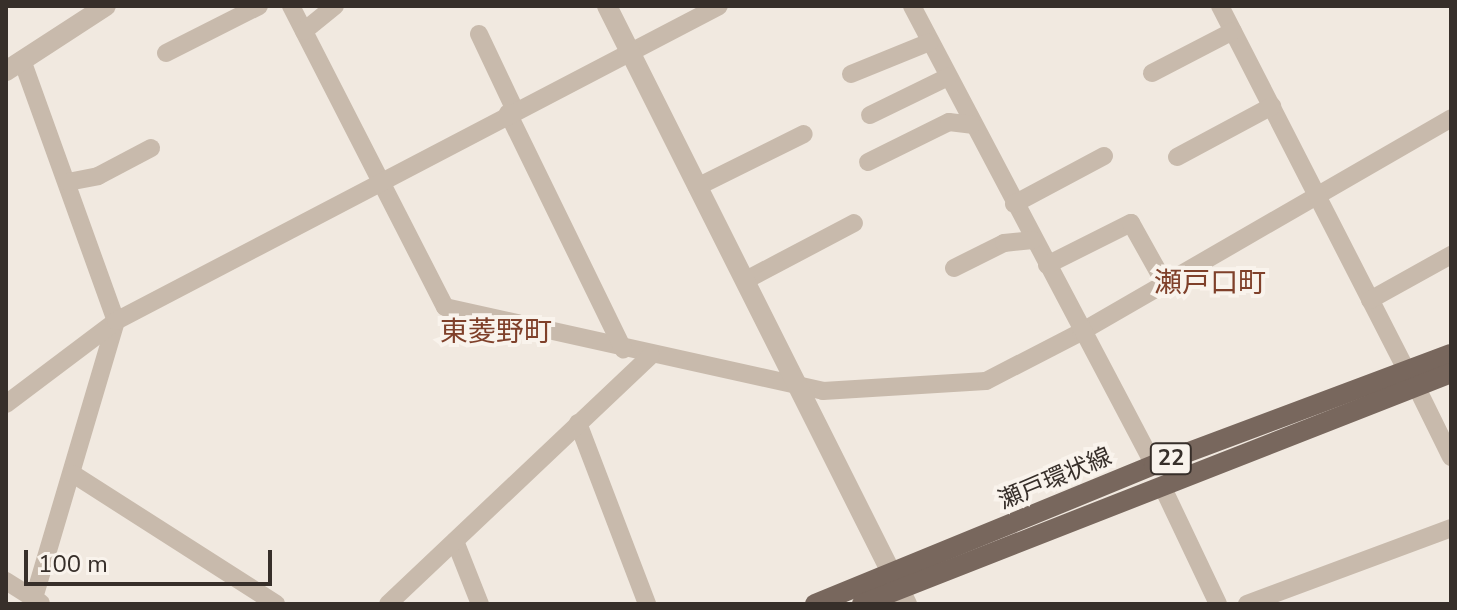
<!DOCTYPE html>
<html>
<head>
<meta charset="utf-8">
<style>
  body { margin:0 }
  #map { position:relative; width:1457px; height:610px; overflow:hidden; background:#f1e9e0; font-family:"Nunito Sans","Noto Sans JP",sans-serif }
  div>[style] { position:absolute }
  [style*='--x'] { left:calc(var(--x)*1px); top:calc(var(--y)*1px); width:calc(var(--w)*1px); rotate:calc(var(--a)*1deg) }
  .minor>* { height:18px; margin:-9px; padding:0 9px; transform-origin:9px; border-radius:9px; background:#c8baac }
  .tertiary>* { height:20px; margin:-10px; padding:0 10px; transform-origin:10px; border-radius:10px; background:#c8baac }
  .primary>* { height:20px; margin:-10px; padding:0 10px; transform-origin:10px; border-radius:10px; background:#78675d }
  span { translate:-50% -50%; white-space:nowrap; text-align:center; line-height:1.15; -webkit-text-stroke:8px #f9f3ec; paint-order:stroke }
  .shield-label span { padding:2px 6px; background:#f9f3ec; border:2px solid; border-radius:6px; -webkit-text-stroke-width:0 }
  .shield-label { font-size:22px; color:#372f2a; font-weight:700 }
  .street-label { font-size:24px; color:#372f2a }
  .quarter-label { font-size:28px; color:#7f402a }
  .frame { position:absolute; inset:0; border:8px solid #372f2a; pointer-events:none }
  .scale { position:absolute; left:24px; top:550px; width:248px; height:36px; box-sizing:border-box; border:4px solid #372f2a; border-top:0; padding-left:10px; font-size:24px; line-height:28px; white-space:nowrap; color:#372f2a; -webkit-text-stroke:6px #f9f3ec; paint-order:stroke }
</style>
</head>
<body>
<div id="map">
  <div class="minor">
    <div style="--x:291;--y:6;--w:338;--a:62.9"></div>
    <div style="--x:445;--y:307;--w:387;--a:12.5"></div>
    <div style="--x:823;--y:391;--w:163;--a:-3.5"></div>
    <div style="--x:986;--y:381;--w:107;--a:-27.3"></div>
    <div style="--x:1081;--y:332;--w:427;--a:-30"></div>
    <div style="--x:912;--y:6;--w:519;--a:62.2"></div>
    <div style="--x:1220;--y:6;--w:410;--a:62.9"></div>
    <div style="--x:304;--y:31;--w:40;--a:-39"></div>
    <div style="--x:479;--y:34;--w:84;--a:64.7"></div>
    <div style="--x:166;--y:53;--w:104;--a:-26.8"></div>
    <div style="--x:22;--y:60;--w:277;--a:70.2"></div>
    <div style="--x:116;--y:321;--w:295;--a:106.5"></div>
    <div style="--x:1152;--y:73;--w:91;--a:-27.4"></div>
    <div style="--x:851;--y:74;--w:85;--a:-22.1"></div>
    <div style="--x:508;--y:113;--w:263;--a:64"></div>
    <div style="--x:870;--y:115;--w:87;--a:-26"></div>
    <div style="--x:1177;--y:157;--w:108;--a:-28.2"></div>
    <div style="--x:868;--y:162;--w:90;--a:-26.3"></div>
    <div style="--x:949;--y:122;--w:23;--a:7"></div>
    <div style="--x:68;--y:182;--w:31;--a:-11"></div>
    <div style="--x:98;--y:176;--w:60;--a:-27.8"></div>
    <div style="--x:697;--y:187;--w:119;--a:-26.4"></div>
    <div style="--x:1014;--y:204;--w:102;--a:-28.1"></div>
    <div style="--x:1047;--y:265;--w:94;--a:-26.6"></div>
    <div style="--x:1131;--y:223;--w:68;--a:60.8"></div>
    <div style="--x:954;--y:268;--w:56;--a:-26.6"></div>
    <div style="--x:1004;--y:243;--w:29;--a:-6"></div>
    <div style="--x:746;--y:280;--w:122;--a:-27.8"></div>
    <div style="--x:1370;--y:300;--w:93;--a:-29.1"></div>
    <div style="--x:1416;--y:386;--w:79;--a:63.8"></div>
    <div style="--x:6;--y:404;--w:138;--a:-37"></div>
    <div style="--x:116;--y:321;--w:680;--a:-27.58"></div>
    <div style="--x:578;--y:423;--w:194;--a:69.1"></div>
    <div style="--x:73;--y:474;--w:241;--a:32.6"></div>
    <div style="--x:1163;--y:488;--w:128;--a:64.6"></div>
    <div style="--x:455;--y:541;--w:68;--a:68.4"></div>
    <div style="--x:6;--y:581;--w:41;--a:32.2"></div>
    <div style="--x:388;--y:604;--w:362;--a:-43.4"></div>
    <div style="--x:1247;--y:604;--w:218;--a:-20.4"></div>
  </div>
  <div class="tertiary">
    <div style="--x:607;--y:6;--w:669;--a:63.36"></div>
    <div style="--x:6;--y:71;--w:119;--a:-33"></div>
  </div>
  <div class="primary">
    <div style="--x:815;--y:604;--w:366;--a:-22.3"></div>
    <div style="--x:1154;--y:465;--w:317;--a:-20.5"></div>
    <div style="--x:862;--y:604;--w:633;--a:-21.41"></div>
  </div>
  <div class="shield-label">
    <span style="left:1171px;top:459px">22</span>
  </div>
  <div class="street-label">
    <span style="left:1055px;top:479px;rotate:-23deg">瀬戸環状線</span>
  </div>
  <div class="quarter-label">
    <span style="left:1210px;top:283px">瀬戸口町</span>
    <span style="left:496px;top:332px">東菱野町</span>
  </div>
  <div class="frame"></div>
  <div class="scale">100 m</div>
</div>
</body>
</html>
